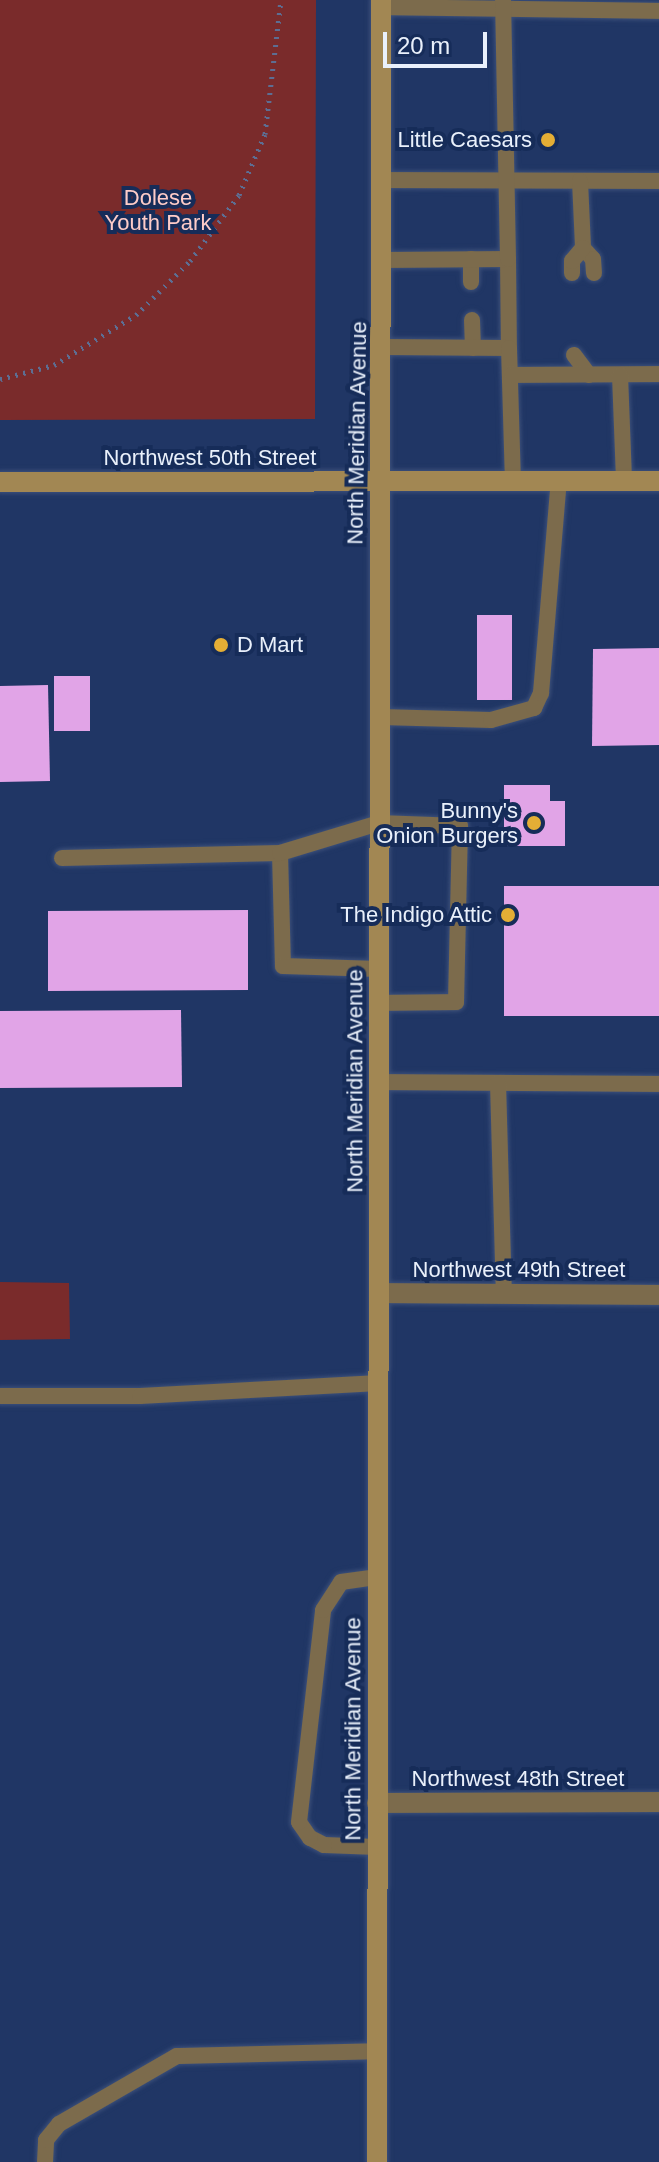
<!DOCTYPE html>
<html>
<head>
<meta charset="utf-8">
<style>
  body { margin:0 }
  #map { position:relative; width:659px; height:2162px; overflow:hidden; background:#203665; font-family:Arial,sans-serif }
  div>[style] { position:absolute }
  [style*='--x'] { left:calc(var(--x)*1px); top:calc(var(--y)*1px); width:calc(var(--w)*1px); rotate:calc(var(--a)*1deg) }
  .green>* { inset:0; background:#7a2b2b }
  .building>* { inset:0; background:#e1a4e7 }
  .path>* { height:5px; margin-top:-2.5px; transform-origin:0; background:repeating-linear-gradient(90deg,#5d6e93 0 2px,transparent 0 8px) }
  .roads { filter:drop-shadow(0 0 2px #3c507a) drop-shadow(0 0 2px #3c507a) }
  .service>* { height:16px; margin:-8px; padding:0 8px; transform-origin:8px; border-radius:8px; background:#7c6b4c }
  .minor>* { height:20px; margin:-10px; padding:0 10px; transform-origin:10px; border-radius:10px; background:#7c6b4c }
  .secondary>* { height:20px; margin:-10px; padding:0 10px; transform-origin:10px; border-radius:10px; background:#a28753 }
  .dots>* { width:22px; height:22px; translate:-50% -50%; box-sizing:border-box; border:4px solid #162c59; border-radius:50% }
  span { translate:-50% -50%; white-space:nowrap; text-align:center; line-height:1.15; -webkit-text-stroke:8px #162c59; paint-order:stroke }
  .poi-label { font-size:22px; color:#e9f0fb }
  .right { translate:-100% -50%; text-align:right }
  .left { translate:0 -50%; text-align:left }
  .park-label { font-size:22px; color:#feccc8 }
  .street-label { font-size:22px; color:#e9f0fb }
  .scale { position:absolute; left:383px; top:32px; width:104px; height:36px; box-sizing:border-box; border:4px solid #e9f0fb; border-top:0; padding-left:10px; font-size:24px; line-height:28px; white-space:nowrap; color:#e9f0fb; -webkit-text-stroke:6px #162c59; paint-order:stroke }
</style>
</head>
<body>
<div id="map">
  <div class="green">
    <div style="clip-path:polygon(0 0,316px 0,315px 419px,0 420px)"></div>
    <div style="clip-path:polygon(0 1282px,69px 1283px,70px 1339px,0 1340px)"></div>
  </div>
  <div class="building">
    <div style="clip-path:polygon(477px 615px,512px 615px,512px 700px,477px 700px)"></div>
    <div style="clip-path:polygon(659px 648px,659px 745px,592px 746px,593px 649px)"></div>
    <div style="clip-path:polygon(54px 676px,90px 676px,90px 731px,54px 731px)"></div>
    <div style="clip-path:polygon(48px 685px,50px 781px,0 782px,0 686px)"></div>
    <div style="clip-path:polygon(504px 785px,550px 785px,550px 801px,565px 801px,565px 846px,504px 846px)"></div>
    <div style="clip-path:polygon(504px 886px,659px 886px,659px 1016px,504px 1016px)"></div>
    <div style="clip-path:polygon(248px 910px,248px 990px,48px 991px,48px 911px)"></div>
    <div style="clip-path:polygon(181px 1010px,182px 1087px,0 1088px,0 1011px)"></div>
  </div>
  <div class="path">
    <div style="--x:0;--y:379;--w:56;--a:-14.5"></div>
    <div style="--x:54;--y:365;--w:96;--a:-31.4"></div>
    <div style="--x:136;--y:315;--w:76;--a:-45"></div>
    <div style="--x:190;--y:261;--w:82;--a:-53.4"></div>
    <div style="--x:239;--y:195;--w:66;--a:-66.9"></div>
    <div style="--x:265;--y:134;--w:135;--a:-83.2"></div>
  </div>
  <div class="roads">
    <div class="service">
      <div style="--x:381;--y:7;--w:278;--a:0.8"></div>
      <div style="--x:381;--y:180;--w:278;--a:0.2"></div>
      <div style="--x:580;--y:181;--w:67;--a:87.4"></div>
      <div style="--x:583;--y:248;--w:15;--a:48"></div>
      <div style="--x:593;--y:259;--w:14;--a:86"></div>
      <div style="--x:471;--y:259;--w:23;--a:90"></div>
      <div style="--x:508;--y:259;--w:89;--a:89.4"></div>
      <div style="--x:382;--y:260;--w:126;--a:-0.5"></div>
      <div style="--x:508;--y:259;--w:259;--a:-91.1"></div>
      <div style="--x:572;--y:273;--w:12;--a:-90"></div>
      <div style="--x:572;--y:261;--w:17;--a:-50"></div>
      <div style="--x:472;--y:320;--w:28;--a:88"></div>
      <div style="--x:382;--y:347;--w:127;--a:0.5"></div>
      <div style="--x:509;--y:348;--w:132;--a:88.3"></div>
      <div style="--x:574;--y:355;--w:25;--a:53"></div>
      <div style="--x:512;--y:375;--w:147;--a:-0.4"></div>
      <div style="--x:620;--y:375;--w:106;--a:87.8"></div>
      <div style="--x:380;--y:717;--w:111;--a:1.5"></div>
      <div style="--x:491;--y:720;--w:45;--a:-15.6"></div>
      <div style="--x:534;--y:708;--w:17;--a:-65"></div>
      <div style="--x:541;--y:693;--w:214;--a:-85.2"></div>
      <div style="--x:280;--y:853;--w:113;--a:88.5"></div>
      <div style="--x:283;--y:966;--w:96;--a:1.8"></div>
      <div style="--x:62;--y:858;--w:218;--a:-1.3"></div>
      <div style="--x:280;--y:853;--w:103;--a:-16.9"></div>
      <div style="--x:379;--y:823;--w:81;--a:2.1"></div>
      <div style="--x:460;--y:826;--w:176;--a:91.3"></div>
      <div style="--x:456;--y:1002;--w:77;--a:179.3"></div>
      <div style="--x:379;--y:1082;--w:280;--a:0.4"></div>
      <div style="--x:498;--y:1083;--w:211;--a:88.4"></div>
      <div style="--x:0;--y:1396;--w:140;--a:0"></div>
      <div style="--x:140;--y:1396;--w:239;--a:-3.1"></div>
      <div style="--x:377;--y:1847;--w:53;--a:-177.8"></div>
      <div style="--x:324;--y:1845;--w:16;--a:-153"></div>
      <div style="--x:310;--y:1838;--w:19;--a:-125"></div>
      <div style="--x:299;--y:1822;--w:213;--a:-83.5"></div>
      <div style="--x:323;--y:1610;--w:33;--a:-57"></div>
      <div style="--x:341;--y:1582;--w:37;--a:-8"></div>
      <div style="--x:45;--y:2162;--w:22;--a:-87"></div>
      <div style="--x:46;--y:2140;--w:21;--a:-51"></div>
      <div style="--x:59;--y:2124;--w:136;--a:-30"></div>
      <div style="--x:177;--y:2056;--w:200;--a:-1.4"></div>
    </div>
    <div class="minor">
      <div style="--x:379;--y:1293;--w:280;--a:0.4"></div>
      <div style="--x:377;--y:1803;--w:282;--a:-0.2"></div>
    </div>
    <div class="secondary">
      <div style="--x:0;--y:482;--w:659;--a:-0.09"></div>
      <div style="--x:377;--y:2162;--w:2162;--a:-89.89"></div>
    </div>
  </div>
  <div class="dots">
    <div style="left:548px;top:140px;background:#e4ae35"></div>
    <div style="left:221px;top:645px;background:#e4ae35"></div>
    <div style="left:534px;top:823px;background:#e4ae35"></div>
    <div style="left:508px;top:915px;background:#e4ae35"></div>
  </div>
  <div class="poi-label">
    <span class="right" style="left:532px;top:140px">Little Caesars</span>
    <span class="left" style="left:237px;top:645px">D Mart</span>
    <span class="right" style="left:518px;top:823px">Bunny's<br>Onion Burgers</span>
    <span class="right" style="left:492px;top:915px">The Indigo Attic</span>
  </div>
  <div class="park-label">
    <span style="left:158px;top:210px">Dolese<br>Youth Park</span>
  </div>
  <div class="street-label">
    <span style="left:357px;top:433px;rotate:-89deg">North Meridian Avenue</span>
    <span style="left:210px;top:458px">Northwest 50th Street</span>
    <span style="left:355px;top:1081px;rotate:-90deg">North Meridian Avenue</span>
    <span style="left:519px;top:1270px">Northwest 49th Street</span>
    <span style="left:353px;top:1729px;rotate:-90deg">North Meridian Avenue</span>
    <span style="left:518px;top:1779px">Northwest 48th Street</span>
  </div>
  <div class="scale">20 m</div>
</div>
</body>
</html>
